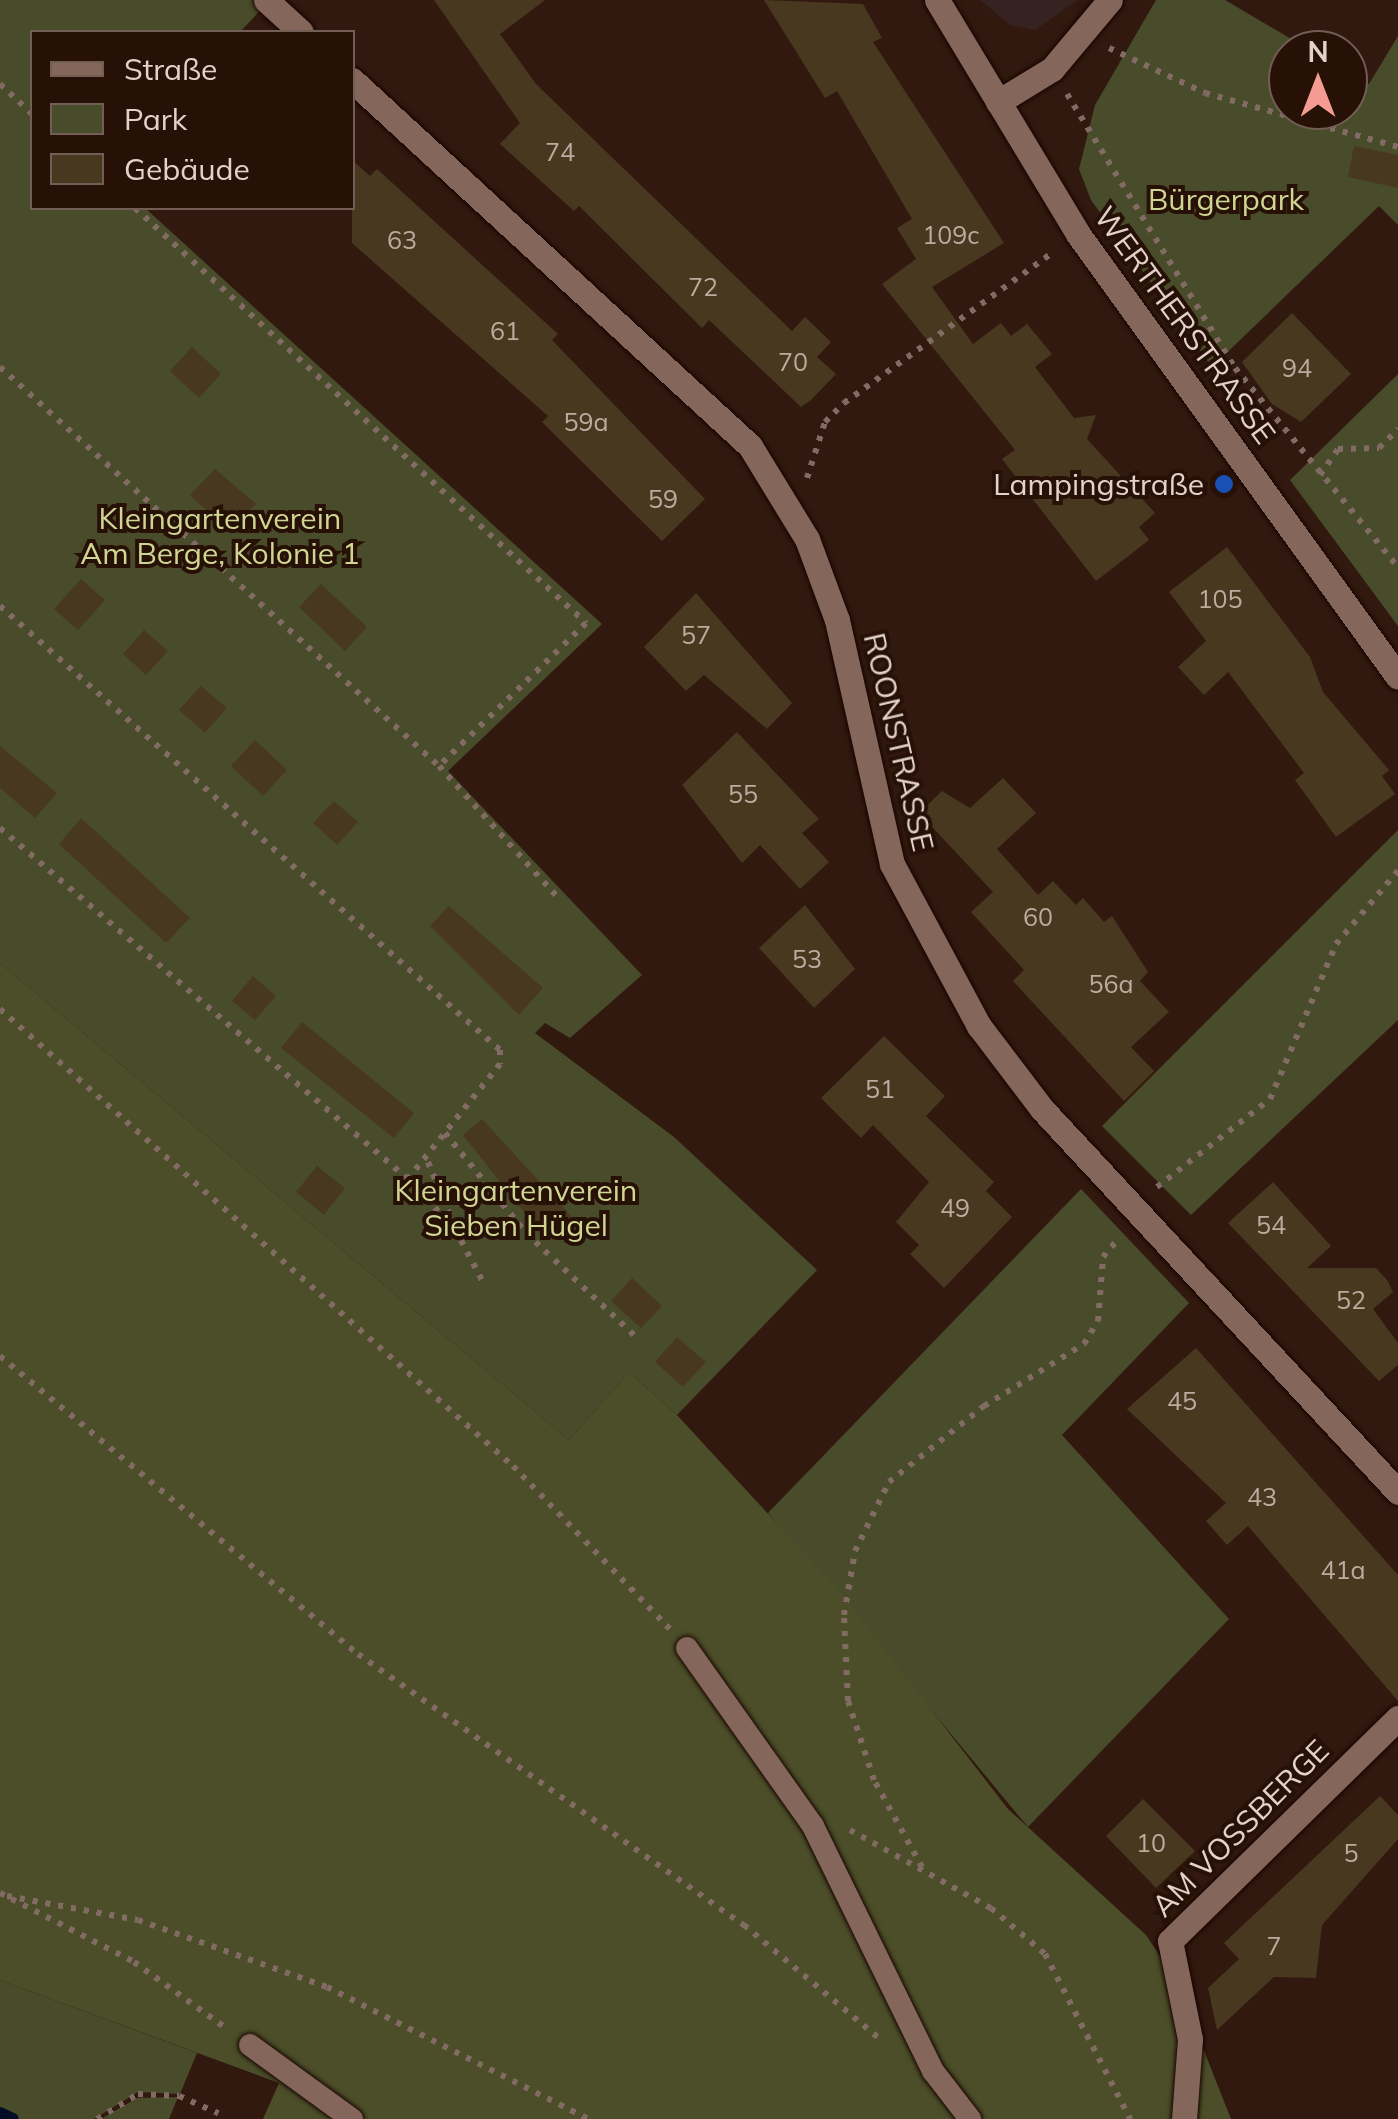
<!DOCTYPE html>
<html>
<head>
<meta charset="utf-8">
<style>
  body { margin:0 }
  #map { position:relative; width:1398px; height:2119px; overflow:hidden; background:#32190f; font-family:Mulish,sans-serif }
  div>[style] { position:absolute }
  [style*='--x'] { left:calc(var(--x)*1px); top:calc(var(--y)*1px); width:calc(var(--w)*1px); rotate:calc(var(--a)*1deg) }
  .education>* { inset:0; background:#352221 }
  .green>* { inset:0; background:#494c2a }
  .forest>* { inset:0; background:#4b4e28 }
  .stream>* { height:12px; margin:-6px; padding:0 6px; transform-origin:6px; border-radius:6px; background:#000d24 }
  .building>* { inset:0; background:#483820 }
  .path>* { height:6px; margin-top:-3px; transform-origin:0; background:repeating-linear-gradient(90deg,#816b63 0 5px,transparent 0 13px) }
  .roads { filter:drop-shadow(0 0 2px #180400) drop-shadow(0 0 2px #180400) }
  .lane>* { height:22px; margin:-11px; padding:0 11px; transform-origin:11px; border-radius:11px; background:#85665a }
  .street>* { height:25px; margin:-12.5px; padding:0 12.5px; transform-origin:12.5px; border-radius:12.5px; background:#85665a }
  .dots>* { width:28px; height:28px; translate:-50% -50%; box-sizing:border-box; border:5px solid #271006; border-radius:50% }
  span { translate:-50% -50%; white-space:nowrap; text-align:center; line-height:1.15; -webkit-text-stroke:8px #271006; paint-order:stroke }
  .number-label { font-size:25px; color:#bcaca0 }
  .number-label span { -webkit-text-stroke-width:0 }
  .park-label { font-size:30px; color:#cfd693 }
  .street-label { font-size:30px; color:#e3d2cb }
  .poi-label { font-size:30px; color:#e3d2cb }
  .right { translate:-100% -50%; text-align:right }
  .legend { position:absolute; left:30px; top:30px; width:325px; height:180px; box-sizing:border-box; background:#271006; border:2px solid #725e55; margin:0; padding:12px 18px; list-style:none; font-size:30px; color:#e3d2cb }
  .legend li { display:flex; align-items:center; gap:20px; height:50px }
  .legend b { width:50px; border:2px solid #725e55 }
  .north { position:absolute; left:1268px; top:30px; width:100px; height:100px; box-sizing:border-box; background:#271006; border:2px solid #725e55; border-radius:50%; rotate:0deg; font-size:28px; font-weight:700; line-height:40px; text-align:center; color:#e3d2cb }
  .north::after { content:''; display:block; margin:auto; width:35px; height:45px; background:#f59c92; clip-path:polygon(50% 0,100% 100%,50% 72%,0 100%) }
</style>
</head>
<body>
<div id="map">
  <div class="education">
    <div style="clip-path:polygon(980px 0,1078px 0,1035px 30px,1010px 25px)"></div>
  </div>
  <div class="green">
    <div style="clip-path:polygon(0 0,270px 0,240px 32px,32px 32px,32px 208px,145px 208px,602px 624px,448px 771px,642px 975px,570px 1038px,545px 1023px,535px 1033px,674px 1137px,817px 1270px,677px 1415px,629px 1372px,569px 1440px,0 963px)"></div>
    <div style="clip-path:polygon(1156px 0,1225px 0,1310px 50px,1288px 50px,1288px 110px,1348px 110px,1348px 73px,1369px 84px,1398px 36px,1398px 225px,1379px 206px,1212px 367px,1091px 200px,1079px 169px,1095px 105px)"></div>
    <div style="clip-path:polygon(1398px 374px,1398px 626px,1290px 480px)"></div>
    <div style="clip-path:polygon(1398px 830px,1398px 1020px,1191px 1215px,1102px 1126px)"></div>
    <div style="clip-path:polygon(1081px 1189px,1189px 1303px,1062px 1435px,1229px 1619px,1028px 1827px,768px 1513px)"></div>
    <div style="clip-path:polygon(0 1980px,197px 2053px,180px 2094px,138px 2092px,94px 2119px,0 2119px)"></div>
    <div style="clip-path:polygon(178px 2097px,169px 2119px,101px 2119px,137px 2098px)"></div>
  </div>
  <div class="forest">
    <div style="clip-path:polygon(0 963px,569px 1440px,629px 1372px,677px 1415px,840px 1592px,1008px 1809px,1146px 1935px,1176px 1980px,1231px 2119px,263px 2119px,279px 2083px,0 1980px)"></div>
  </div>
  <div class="stream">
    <div style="--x:0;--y:2113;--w:14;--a:25"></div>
  </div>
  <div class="building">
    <div style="clip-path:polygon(434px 0,545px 0,500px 34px,536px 84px,792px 331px,805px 317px,831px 342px,817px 357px,836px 374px,811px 400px,801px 407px,709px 320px,702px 328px,579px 206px,574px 211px,500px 144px,520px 123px)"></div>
    <div style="clip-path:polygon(764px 0,863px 4px,882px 38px,873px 42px,1004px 243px,932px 287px,973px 344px,1001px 323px,1011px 336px,1027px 324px,1052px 354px,1035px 367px,1074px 418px,1096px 415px,1087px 439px,1155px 513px,1139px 527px,1149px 540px,1096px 581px,1002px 459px,1015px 450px,882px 284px,916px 259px,897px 228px,912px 219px,837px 91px,825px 98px)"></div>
    <div style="clip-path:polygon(1354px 146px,1398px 155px,1398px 188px,1348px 177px)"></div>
    <div style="clip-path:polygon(352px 160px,370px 176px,377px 169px,558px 334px,552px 340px,705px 499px,662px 541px,542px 422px,548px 416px,352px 243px)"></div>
    <div style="clip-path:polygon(1292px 313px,1351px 374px,1301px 422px,1272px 404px,1242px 362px)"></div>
    <div style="clip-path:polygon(192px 347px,221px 374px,199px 398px,170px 371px)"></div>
    <div style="clip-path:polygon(215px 469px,256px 504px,230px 532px,190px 495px)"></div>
    <div style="clip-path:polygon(1227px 547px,1310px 657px,1323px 692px,1389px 770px,1382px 776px,1395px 794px,1336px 837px,1295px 780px,1304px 773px,1228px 672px,1204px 695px,1178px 667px,1206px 641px,1169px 592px)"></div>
    <div style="clip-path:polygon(81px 579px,105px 600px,78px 630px,54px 609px)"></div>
    <div style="clip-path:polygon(321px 584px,367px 627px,345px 651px,299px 607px)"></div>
    <div style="clip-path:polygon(696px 593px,792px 703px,767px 729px,704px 675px,686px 691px,644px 647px)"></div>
    <div style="clip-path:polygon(144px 630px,168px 651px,146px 675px,123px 654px)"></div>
    <div style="clip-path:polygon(201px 686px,227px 708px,205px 733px,179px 710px)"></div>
    <div style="clip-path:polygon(737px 732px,819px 819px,802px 833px,829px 862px,800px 889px,760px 845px,742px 863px,682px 785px)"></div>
    <div style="clip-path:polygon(255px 740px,287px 770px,263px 796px,231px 766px)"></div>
    <div style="clip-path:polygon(0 746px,57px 793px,35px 818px,0 788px)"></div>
    <div style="clip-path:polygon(1003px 778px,1036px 813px,997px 849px,1038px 895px,1053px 881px,1076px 905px,1083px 898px,1104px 922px,1112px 916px,1148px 972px,1140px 981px,1169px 1012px,1131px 1047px,1154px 1071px,1124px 1101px,1013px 981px,1024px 970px,971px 912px,993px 892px,919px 813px,942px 791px,970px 808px)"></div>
    <div style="clip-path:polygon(334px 801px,358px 822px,337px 845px,313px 823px)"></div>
    <div style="clip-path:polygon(81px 818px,190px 918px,166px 943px,59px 844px)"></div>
    <div style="clip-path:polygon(805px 905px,855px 969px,814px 1008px,759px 948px)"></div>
    <div style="clip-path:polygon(449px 906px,543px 988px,519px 1015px,430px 926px)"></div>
    <div style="clip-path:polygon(253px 976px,276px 996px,255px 1020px,232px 1001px)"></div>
    <div style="clip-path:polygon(302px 1022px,414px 1113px,394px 1138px,281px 1048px)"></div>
    <div style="clip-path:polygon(884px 1036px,945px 1096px,926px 1116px,994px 1182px,986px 1191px,1012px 1217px,944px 1288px,910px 1254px,919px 1245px,896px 1222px,929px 1182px,873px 1125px,861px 1138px,821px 1098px)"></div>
    <div style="clip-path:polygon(482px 1119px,572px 1217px,546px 1240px,463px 1135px)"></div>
    <div style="clip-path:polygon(317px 1166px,345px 1188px,324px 1215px,296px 1192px)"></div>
    <div style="clip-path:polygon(1273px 1182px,1331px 1246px,1307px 1268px,1376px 1268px,1387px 1280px,1393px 1292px,1373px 1309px,1398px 1343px,1398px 1365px,1379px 1381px,1228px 1223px)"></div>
    <div style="clip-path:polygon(632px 1278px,662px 1306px,641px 1328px,611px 1301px)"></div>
    <div style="clip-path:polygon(677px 1337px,706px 1362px,683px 1387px,655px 1362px)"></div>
    <div style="clip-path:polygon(1196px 1348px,1398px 1575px,1398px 1701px,1248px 1526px,1227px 1545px,1206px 1521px,1226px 1503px,1127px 1409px)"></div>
    <div style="clip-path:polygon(1380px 1796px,1398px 1815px,1398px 1839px,1322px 1925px,1316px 1978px,1274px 1977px,1217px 2030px,1208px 1988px,1239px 1959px,1224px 1943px)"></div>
    <div style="clip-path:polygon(1143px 1799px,1195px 1851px,1156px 1888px,1106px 1836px)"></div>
  </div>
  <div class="path">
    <div style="--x:1109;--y:48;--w:106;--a:25.1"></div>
    <div style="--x:1205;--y:93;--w:200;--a:15.6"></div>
    <div style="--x:0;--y:84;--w:44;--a:43.2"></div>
    <div style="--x:1067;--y:94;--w:321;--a:58.5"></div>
    <div style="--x:1235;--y:368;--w:257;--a:50.7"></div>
    <div style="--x:135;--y:208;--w:613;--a:42.62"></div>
    <div style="--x:586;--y:623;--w:205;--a:135.8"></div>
    <div style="--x:0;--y:367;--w:593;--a:42.27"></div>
    <div style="--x:439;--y:766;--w:179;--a:47.9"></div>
    <div style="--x:1320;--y:475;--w:32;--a:-55"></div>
    <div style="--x:1338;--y:449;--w:41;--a:-1.4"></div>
    <div style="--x:1379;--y:448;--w:27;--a:-45"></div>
    <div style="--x:807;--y:478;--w:59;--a:-72.2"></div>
    <div style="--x:825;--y:422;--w:27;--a:-45"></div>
    <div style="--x:844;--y:403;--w:256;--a:-35.8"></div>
    <div style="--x:0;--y:606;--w:669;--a:41.61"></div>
    <div style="--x:500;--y:1050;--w:14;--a:90"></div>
    <div style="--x:500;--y:1064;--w:147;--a:128.7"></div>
    <div style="--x:0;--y:828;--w:538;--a:40.71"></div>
    <div style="--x:408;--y:1179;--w:69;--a:46.8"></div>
    <div style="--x:455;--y:1229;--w:62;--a:62.2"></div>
    <div style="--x:0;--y:1009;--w:687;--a:41.7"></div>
    <div style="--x:513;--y:1466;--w:226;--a:46.1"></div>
    <div style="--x:445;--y:1133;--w:129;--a:51"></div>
    <div style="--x:526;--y:1233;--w:156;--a:43.4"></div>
    <div style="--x:428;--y:1162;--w:69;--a:67.9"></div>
    <div style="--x:1157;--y:1187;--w:143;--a:-37.9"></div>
    <div style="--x:1270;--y:1099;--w:168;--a:-66.9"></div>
    <div style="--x:1336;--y:944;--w:96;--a:-49.7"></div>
    <div style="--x:0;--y:1356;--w:466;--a:39.8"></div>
    <div style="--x:358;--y:1654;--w:472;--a:35.1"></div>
    <div style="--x:744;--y:1925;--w:180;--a:40"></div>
    <div style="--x:850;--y:1830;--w:161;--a:29"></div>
    <div style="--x:991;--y:1908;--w:71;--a:40.4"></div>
    <div style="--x:1045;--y:1954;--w:186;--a:62.7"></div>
    <div style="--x:922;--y:1867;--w:99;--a:-118.9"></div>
    <div style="--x:874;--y:1780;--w:83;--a:-108.2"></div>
    <div style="--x:848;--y:1701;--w:86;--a:-92.7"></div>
    <div style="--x:844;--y:1615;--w:65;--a:-80.2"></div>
    <div style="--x:855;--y:1551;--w:77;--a:-63.8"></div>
    <div style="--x:889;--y:1482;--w:122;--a:-38.7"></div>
    <div style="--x:984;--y:1406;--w:118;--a:-31.8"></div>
    <div style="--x:1084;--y:1344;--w:27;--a:-59"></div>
    <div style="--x:1098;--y:1321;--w:64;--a:-85.5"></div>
    <div style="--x:1103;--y:1257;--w:26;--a:-50"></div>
    <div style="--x:0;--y:1893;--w:151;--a:27.2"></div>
    <div style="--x:134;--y:1962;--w:113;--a:35.7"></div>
    <div style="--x:7;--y:1896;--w:133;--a:10.4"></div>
    <div style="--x:138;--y:1920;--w:201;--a:19.5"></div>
    <div style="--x:327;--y:1987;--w:292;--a:26.8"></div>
    <div style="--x:97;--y:2119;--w:48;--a:-31.4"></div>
    <div style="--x:138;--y:2094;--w:41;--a:2.8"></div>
    <div style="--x:179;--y:2096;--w:43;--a:23.6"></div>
  </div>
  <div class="roads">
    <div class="lane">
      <div style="--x:687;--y:1648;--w:218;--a:54.7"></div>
      <div style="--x:813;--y:1826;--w:273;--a:63.9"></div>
      <div style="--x:933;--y:2071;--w:61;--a:52.4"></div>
      <div style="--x:250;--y:2045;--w:126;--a:36"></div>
    </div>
    <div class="street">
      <div style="--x:266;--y:0;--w:47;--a:42.4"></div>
      <div style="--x:937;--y:0;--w:273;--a:58.9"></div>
      <div style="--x:1078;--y:234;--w:546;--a:54.16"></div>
      <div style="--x:352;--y:80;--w:541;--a:42.6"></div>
      <div style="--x:750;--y:446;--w:109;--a:58.5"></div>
      <div style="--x:807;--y:539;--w:86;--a:69.7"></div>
      <div style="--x:837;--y:620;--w:250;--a:77.3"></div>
      <div style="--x:892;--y:864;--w:184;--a:61.8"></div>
      <div style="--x:979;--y:1026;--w:104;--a:52.8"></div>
      <div style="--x:1042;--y:1109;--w:523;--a:47.09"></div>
      <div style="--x:998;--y:102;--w:63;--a:-31.4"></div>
      <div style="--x:1052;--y:69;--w:90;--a:-50"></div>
      <div style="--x:1184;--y:2119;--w:80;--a:-85.7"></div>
      <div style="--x:1190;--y:2039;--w:100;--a:-101.5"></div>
      <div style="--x:1170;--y:1941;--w:319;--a:-44.4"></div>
    </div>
  </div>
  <div class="dots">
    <div style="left:1224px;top:484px;background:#1a4fb4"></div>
  </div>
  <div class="number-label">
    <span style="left:560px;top:152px">74</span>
    <span style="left:951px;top:235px">109c</span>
    <span style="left:402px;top:240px">63</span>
    <span style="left:703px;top:287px">72</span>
    <span style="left:505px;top:331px">61</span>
    <span style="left:793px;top:362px">70</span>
    <span style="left:1297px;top:368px">94</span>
    <span style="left:586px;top:422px">59a</span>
    <span style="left:663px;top:499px">59</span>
    <span style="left:1220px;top:599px">105</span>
    <span style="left:696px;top:635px">57</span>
    <span style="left:743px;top:794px">55</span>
    <span style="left:1038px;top:917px">60</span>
    <span style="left:807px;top:959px">53</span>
    <span style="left:1111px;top:984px">56a</span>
    <span style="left:880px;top:1089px">51</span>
    <span style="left:955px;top:1208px">49</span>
    <span style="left:1271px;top:1225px">54</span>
    <span style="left:1351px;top:1300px">52</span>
    <span style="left:1182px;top:1401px">45</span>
    <span style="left:1262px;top:1497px">43</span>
    <span style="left:1343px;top:1570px">41a</span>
    <span style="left:1151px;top:1843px">10</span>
    <span style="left:1351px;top:1853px">5</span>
    <span style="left:1274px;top:1946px">7</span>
  </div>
  <div class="park-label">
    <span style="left:1226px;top:199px">Bürgerpark</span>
    <span style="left:220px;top:535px">Kleingartenverein<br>Am Berge, Kolonie 1</span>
    <span style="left:516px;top:1207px">Kleingartenverein<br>Sieben Hügel</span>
  </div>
  <div class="street-label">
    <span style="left:1185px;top:325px;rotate:54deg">WERTHERSTRASSE</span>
    <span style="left:899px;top:742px;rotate:77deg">ROONSTRASSE</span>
    <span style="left:1240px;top:1828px;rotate:-45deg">AM VOSSBERGE</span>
  </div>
  <div class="poi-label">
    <span class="right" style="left:1204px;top:484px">Lampingstraße</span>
  </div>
  <ul class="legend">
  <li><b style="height:12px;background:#85665a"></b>Straße</li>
  <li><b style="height:28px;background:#494c2a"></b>Park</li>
  <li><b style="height:28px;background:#483820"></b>Gebäude</li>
  </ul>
  <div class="north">N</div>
</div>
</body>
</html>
